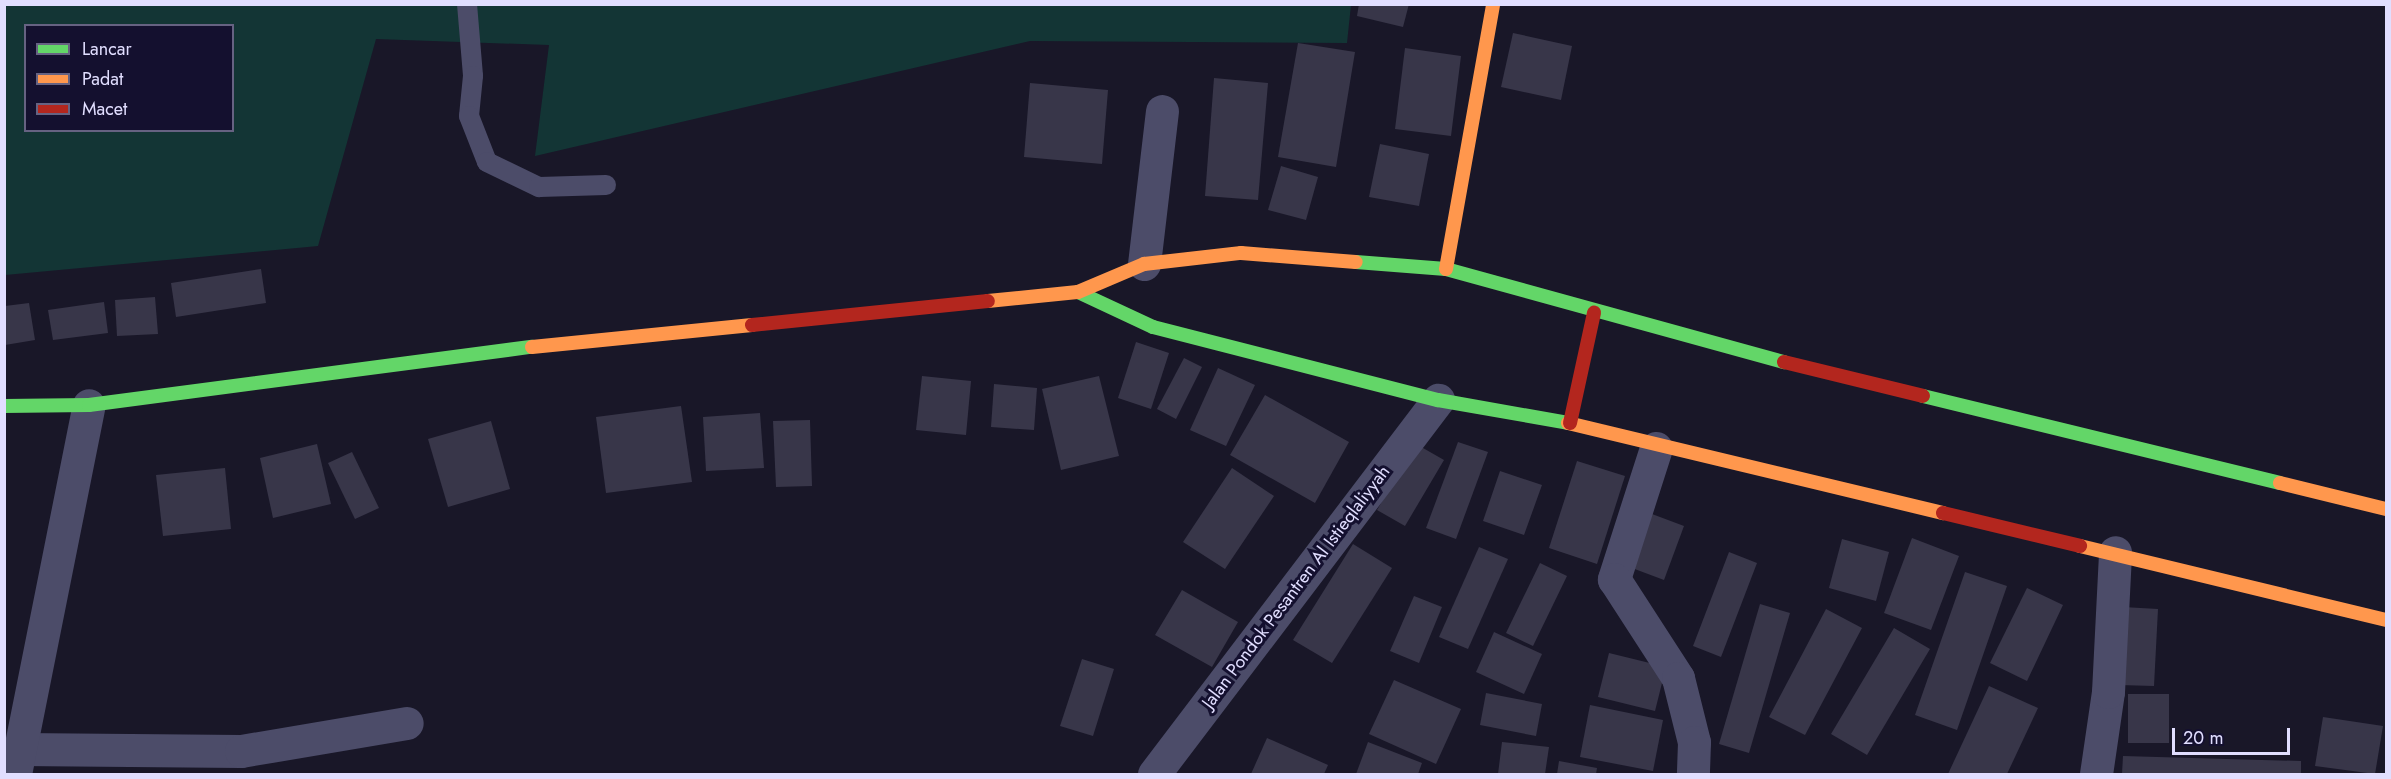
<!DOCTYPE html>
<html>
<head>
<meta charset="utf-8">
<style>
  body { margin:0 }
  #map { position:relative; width:2391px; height:779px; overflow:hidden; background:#191728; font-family:Jost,sans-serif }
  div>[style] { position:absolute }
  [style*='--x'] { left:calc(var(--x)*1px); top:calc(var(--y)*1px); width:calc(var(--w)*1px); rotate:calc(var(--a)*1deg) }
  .green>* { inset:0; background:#133535 }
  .building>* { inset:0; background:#383649 }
  .lane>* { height:20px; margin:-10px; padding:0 10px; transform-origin:10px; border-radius:10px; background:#4c4c69 }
  .street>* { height:33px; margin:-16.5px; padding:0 16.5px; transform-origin:16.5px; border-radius:16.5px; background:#4c4c69 }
  .fast>* { height:14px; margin:-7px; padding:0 7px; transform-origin:7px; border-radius:7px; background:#63d668 }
  .slow>* { height:14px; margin:-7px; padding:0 7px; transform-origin:7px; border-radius:7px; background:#ff974d }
  .jam>* { height:14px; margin:-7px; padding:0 7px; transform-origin:7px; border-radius:7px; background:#b3261e }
  span { translate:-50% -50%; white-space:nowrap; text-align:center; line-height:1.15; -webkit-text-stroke:6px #14102f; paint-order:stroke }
  .street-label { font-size:18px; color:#e1deff }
  .frame { position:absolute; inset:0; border:6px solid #e1deff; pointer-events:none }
  .legend { position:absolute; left:24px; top:24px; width:210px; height:108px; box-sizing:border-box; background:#14102f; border:2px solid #666282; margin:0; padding:8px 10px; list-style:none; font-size:18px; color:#e1deff }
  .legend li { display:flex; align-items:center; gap:12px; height:30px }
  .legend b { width:30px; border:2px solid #666282 }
  .scale { position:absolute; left:2172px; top:728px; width:118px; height:27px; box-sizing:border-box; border:3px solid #e1deff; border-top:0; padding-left:8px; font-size:18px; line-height:21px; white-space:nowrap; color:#e1deff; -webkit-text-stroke:4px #14102f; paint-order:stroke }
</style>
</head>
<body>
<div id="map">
  <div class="green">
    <div style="clip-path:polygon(evenodd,5px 5px,1351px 5px,1347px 43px,1030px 41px,535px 156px,549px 45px,376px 39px,318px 246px,5px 275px,5px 5px,26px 26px,232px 26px,232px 130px,26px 130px,26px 26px)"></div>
  </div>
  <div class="building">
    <div style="clip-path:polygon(1359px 4px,1409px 4px,1403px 27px,1357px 16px)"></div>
    <div style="clip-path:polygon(1513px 33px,1572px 46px,1561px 100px,1501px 87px)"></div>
    <div style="clip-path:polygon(1298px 43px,1355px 52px,1336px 167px,1278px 157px)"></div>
    <div style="clip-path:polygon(1405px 48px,1461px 56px,1451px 136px,1395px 129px)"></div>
    <div style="clip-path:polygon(1214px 78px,1268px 83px,1258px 200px,1205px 196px)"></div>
    <div style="clip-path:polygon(1030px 83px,1108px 90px,1102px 164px,1024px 157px)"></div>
    <div style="clip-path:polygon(1380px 144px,1429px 154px,1419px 206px,1369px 197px)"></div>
    <div style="clip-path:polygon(1281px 166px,1318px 177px,1306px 220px,1268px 210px)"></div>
    <div style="clip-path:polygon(261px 269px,266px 303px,176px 317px,171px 283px)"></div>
    <div style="clip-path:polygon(155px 297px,158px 334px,117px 336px,115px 300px)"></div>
    <div style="clip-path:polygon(104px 302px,108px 333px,53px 340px,48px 310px)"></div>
    <div style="clip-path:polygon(29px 303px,35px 340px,5px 345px,5px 306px)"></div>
    <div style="clip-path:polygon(1136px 342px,1169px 353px,1151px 409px,1118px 398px)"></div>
    <div style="clip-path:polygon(1184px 358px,1202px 367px,1176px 419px,1157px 409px)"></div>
    <div style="clip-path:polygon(1218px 368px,1255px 385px,1226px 446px,1190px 430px)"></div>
    <div style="clip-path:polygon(922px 376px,971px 381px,966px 435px,916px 430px)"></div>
    <div style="clip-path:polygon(1099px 376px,1119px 456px,1061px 470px,1042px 389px)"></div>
    <div style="clip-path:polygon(994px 384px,1037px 388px,1034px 430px,991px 427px)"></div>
    <div style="clip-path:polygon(1265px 395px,1349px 442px,1315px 503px,1230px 455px)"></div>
    <div style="clip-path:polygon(681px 406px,692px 482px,606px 493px,596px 417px)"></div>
    <div style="clip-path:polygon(760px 413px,764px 468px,706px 471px,703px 417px)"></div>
    <div style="clip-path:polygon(810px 420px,812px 486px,776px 487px,773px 421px)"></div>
    <div style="clip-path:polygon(491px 421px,510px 489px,448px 507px,428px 439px)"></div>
    <div style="clip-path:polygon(1458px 442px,1488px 452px,1456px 539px,1426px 528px)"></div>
    <div style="clip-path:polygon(317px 444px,331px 504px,273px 518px,260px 458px)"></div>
    <div style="clip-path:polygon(1416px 444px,1444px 460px,1405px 526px,1377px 510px)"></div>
    <div style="clip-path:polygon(352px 452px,379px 508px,355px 519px,328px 463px)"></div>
    <div style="clip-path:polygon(1577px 461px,1625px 476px,1597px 564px,1549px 548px)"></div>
    <div style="clip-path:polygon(225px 468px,231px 529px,163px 536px,156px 475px)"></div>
    <div style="clip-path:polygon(1232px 468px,1274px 496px,1225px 569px,1183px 542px)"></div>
    <div style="clip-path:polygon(1500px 471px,1542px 485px,1524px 535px,1483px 521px)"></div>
    <div style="clip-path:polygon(1644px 511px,1684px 526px,1664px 580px,1624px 565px)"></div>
    <div style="clip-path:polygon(1912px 538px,1959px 556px,1931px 630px,1884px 613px)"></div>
    <div style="clip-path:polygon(1842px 539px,1889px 552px,1876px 601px,1829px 588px)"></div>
    <div style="clip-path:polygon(1353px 544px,1392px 568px,1332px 663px,1293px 640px)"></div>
    <div style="clip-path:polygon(1479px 547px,1508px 559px,1468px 649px,1439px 637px)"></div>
    <div style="clip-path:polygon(1729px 552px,1757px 563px,1721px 657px,1693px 646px)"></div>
    <div style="clip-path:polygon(1540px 563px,1567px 576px,1533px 646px,1506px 633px)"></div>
    <div style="clip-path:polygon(1965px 572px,2007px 586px,1957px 730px,1915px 715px)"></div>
    <div style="clip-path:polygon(2027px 588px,2063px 605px,2027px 681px,1990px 663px)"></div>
    <div style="clip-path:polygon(1182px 590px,1238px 622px,1212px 667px,1155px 635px)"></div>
    <div style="clip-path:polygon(1414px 596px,1442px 607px,1419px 663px,1390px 651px)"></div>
    <div style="clip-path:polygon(1760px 604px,1790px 613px,1749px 753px,1719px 744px)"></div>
    <div style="clip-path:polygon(2123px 607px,2158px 609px,2154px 686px,2119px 685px)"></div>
    <div style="clip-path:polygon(1826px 609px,1862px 628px,1805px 735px,1769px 717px)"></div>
    <div style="clip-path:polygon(1894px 628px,1930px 649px,1867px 755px,1831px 734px)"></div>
    <div style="clip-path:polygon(1494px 632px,1542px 654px,1524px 694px,1476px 672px)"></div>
    <div style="clip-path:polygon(1609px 653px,1666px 667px,1655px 711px,1598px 697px)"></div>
    <div style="clip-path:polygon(1082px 659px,1114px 669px,1093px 736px,1060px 726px)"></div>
    <div style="clip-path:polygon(1394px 680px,1461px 709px,1436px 764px,1369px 734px)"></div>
    <div style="clip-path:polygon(1989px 686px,2038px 708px,2007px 774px,1948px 774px)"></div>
    <div style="clip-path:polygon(1486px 693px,1542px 704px,1536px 736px,1480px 725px)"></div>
    <div style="clip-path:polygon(2128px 694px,2169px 694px,2169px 743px,2128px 743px)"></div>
    <div style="clip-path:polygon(1590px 705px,1663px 720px,1653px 771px,1580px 757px)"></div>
    <div style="clip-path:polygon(2323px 717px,2383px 726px,2375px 774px,2315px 766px)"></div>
    <div style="clip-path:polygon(1267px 738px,1328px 765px,1324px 774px,1251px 774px)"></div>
    <div style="clip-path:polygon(1368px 742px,1422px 763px,1418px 774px,1356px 774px)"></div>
    <div style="clip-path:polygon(1502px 742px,1549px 747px,1545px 774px,1498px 774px)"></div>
    <div style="clip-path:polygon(2123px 756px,2301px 761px,2301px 774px,2122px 774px)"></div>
    <div style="clip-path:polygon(1559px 761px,1597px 768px,1596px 774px,1557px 774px)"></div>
  </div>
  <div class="lane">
    <div style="--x:467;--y:4;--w:72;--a:85.2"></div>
    <div style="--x:473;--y:76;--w:40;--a:95.7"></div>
    <div style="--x:469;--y:116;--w:49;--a:68.6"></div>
    <div style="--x:487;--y:162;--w:58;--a:25.7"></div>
    <div style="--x:539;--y:187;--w:67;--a:-1.7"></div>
  </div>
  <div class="street">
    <div style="--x:1144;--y:264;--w:154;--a:-83.3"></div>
    <div style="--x:1656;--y:448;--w:138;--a:107.8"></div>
    <div style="--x:1614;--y:579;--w:118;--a:57.1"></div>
    <div style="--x:1678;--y:678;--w:66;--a:76"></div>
    <div style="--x:1694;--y:742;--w:32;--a:92"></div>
    <div style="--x:19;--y:749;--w:222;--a:0.5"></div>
    <div style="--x:241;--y:751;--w:168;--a:-9.6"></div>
    <div style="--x:15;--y:774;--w:376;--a:-78.7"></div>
    <div style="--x:1154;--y:774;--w:470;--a:-52.8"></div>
    <div style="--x:2096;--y:774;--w:83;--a:-81.7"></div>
    <div style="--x:2108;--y:692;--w:140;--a:-87.1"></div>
  </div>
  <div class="fast">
    <div style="--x:1356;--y:262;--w:90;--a:4.4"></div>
    <div style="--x:1446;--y:269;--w:351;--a:15.4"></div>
    <div style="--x:1078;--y:292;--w:83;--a:25"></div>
    <div style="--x:1153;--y:327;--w:294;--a:14.4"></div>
    <div style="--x:1438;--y:400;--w:132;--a:10"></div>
    <div style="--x:1923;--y:396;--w:367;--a:13.7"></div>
    <div style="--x:4;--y:406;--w:85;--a:-0.7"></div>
    <div style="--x:89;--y:405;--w:447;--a:-7.5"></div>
  </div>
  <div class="slow">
    <div style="--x:1446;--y:269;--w:269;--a:-79.9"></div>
    <div style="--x:988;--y:301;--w:90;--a:-5.7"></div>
    <div style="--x:1078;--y:292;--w:72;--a:-23"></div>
    <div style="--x:1144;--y:264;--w:98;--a:-6.5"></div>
    <div style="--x:1241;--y:253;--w:115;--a:4.5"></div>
    <div style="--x:532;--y:347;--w:221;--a:-5.7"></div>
    <div style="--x:1568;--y:423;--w:386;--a:13.5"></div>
    <div style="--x:2280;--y:483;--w:109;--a:13.8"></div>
    <div style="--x:2080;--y:546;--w:315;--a:13.6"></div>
  </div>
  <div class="jam">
    <div style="--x:752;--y:325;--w:237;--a:-5.8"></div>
    <div style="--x:1784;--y:362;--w:143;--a:13.7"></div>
    <div style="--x:1570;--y:423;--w:113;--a:-77.7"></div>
    <div style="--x:1943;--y:513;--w:141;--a:13.5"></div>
  </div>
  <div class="street-label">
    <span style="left:1296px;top:587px;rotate:-53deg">Jalan Pondok Pesantren Al Istieqlaliyyah</span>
  </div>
  <div class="frame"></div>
  <ul class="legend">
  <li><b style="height:8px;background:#63d668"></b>Lancar</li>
  <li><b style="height:8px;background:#ff974d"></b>Padat</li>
  <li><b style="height:8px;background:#b3261e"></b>Macet</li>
  </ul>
  <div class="scale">20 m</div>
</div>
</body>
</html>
